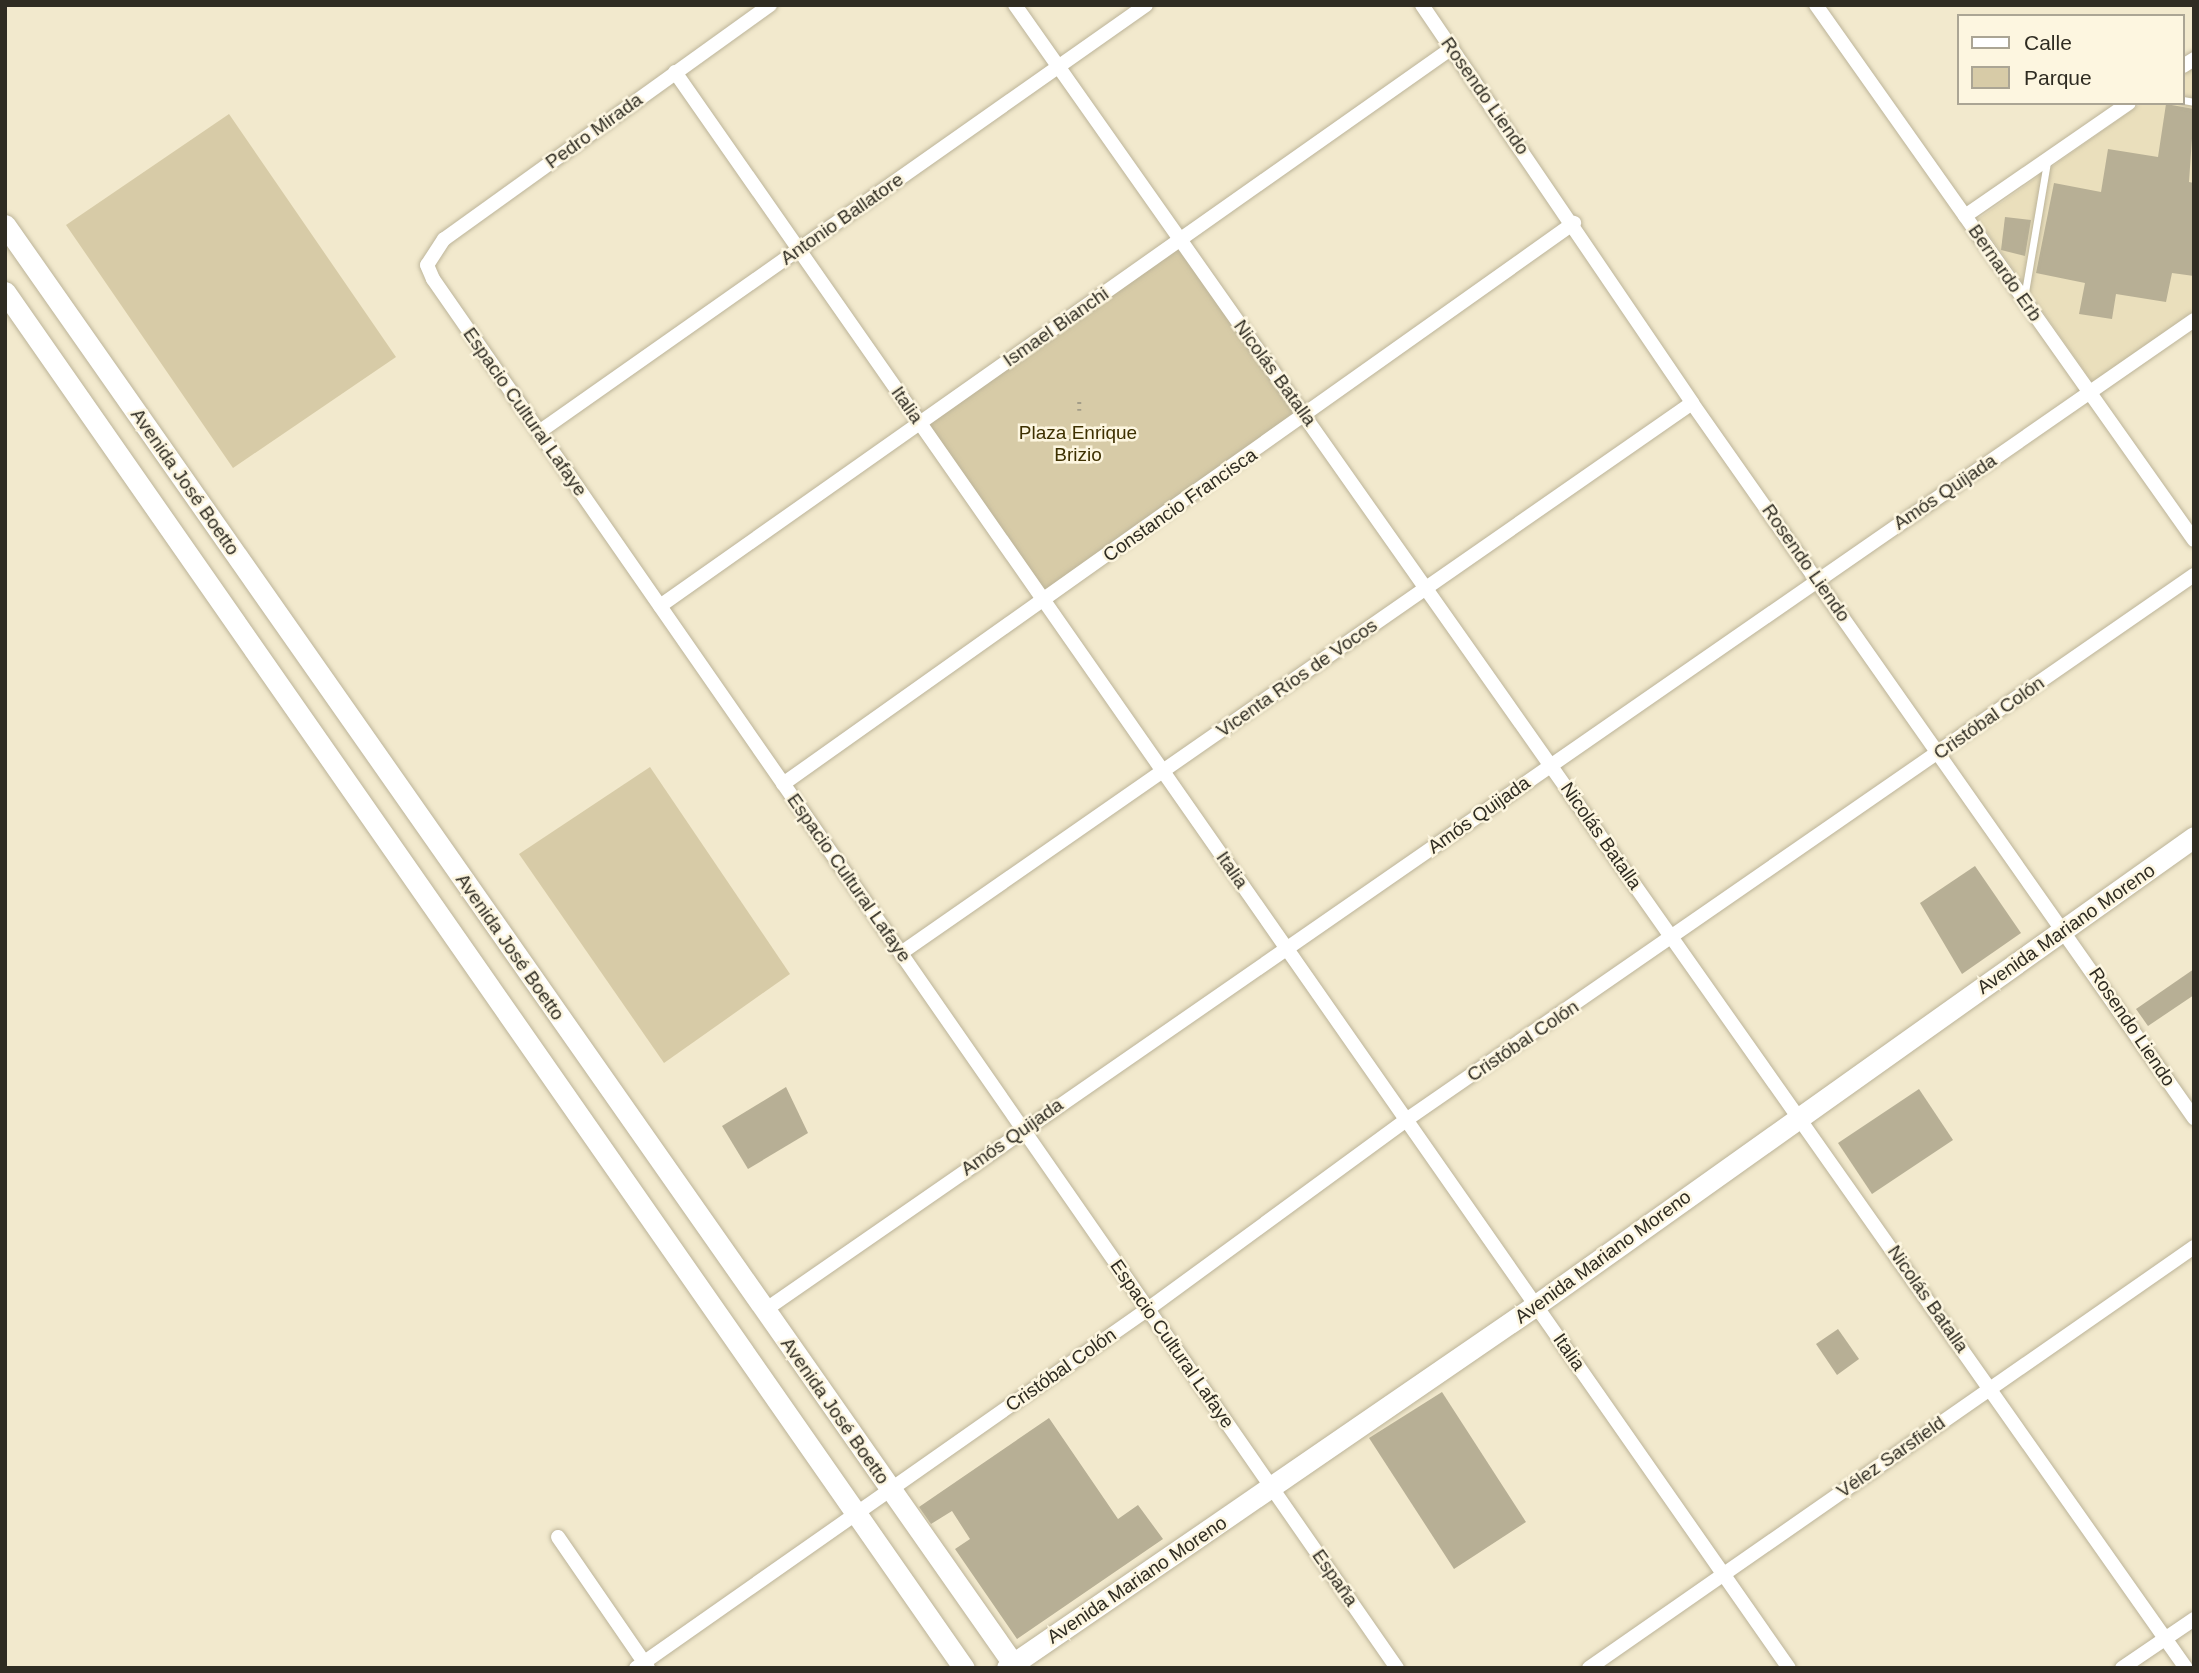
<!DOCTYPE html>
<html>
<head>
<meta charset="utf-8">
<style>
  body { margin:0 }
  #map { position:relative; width:2199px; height:1673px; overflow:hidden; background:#f2e9cd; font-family:Helvetica,sans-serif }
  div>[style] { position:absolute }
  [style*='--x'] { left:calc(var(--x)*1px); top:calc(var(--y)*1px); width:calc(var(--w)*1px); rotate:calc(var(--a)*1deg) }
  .built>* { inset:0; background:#eadfbc }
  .green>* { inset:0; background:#d7cba7 }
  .building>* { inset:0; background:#b7af95 }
  .path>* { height:3.5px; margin-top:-1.75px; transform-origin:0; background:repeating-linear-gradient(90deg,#a39d88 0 2px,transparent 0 7px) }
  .roads { filter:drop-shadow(0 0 2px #bcb499) drop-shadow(0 0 2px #bcb499) }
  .service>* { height:7px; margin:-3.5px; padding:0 3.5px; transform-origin:3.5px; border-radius:3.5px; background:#fff }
  .minor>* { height:14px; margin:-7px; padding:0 7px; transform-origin:7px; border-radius:7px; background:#fff }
  .secondary>* { height:21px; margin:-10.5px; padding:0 10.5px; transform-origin:10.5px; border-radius:10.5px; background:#fff }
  span { translate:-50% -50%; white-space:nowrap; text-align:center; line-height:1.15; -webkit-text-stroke:5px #fdf6e0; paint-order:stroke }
  .street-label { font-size:19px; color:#2f2c22 }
  .park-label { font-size:19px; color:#3d3000 }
  .frame { position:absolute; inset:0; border:7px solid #2f2c22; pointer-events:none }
  .legend { position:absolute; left:1957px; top:14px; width:228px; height:91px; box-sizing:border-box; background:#fdf6e0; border:2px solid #aba594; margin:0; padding:9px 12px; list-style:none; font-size:21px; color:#2f2c22 }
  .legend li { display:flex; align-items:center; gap:14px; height:35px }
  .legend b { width:35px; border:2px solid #aba594 }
</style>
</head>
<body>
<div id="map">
  <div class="built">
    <div style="clip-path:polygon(2194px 66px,2194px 311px,2093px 383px,1978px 219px,2142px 103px,2183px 103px,2183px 74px)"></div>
  </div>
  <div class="green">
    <div style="clip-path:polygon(229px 114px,396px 357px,233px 468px,66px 225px)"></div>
    <div style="clip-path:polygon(1178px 247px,1299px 415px,1047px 593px,927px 422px)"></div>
    <div style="clip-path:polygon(650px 767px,790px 974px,664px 1063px,519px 854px)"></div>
  </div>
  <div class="building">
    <div style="clip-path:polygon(2166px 104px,2194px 109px,2189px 182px,2194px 183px,2194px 276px,2172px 273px,2166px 302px,2116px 294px,2112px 319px,2079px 314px,2085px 283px,2036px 273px,2054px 183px,2101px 192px,2108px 149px,2158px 157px)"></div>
    <div style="clip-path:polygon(2005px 217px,2031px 220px,2025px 256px,2001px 250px)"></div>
    <div style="clip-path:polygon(1975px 866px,2021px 933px,1962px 974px,1920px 903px)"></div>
    <div style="clip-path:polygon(2194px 969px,2194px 995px,2148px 1026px,2136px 1009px)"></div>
    <div style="clip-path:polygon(786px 1087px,808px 1133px,748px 1169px,722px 1126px)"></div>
    <div style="clip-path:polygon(1919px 1089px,1953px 1140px,1872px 1194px,1838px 1143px)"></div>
    <div style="clip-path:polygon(1838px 1329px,1859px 1359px,1837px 1375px,1816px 1344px)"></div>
    <div style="clip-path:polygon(1442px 1392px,1526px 1522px,1454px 1569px,1369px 1438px)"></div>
    <div style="clip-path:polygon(1049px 1418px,1118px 1519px,1138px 1505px,1163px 1539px,1017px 1639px,955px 1549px,970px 1539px,952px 1511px,931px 1524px,919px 1507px)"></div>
  </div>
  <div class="path">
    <div style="--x:1079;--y:411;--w:12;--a:-90"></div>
    <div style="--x:1070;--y:441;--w:10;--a:-73"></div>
  </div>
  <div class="roads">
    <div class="service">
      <div style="--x:2183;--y:100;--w:11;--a:10"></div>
      <div style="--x:2024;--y:298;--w:138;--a:-80.4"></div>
    </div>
    <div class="minor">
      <div style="--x:770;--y:5;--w:401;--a:144.3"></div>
      <div style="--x:444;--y:239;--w:31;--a:123"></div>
      <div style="--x:427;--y:265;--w:15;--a:67"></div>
      <div style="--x:433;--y:279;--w:1691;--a:55.24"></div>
      <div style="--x:1015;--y:5;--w:2034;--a:54.85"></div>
      <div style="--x:1422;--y:5;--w:481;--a:55.8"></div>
      <div style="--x:1692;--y:403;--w:874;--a:54.93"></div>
      <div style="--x:1816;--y:5;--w:655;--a:54.76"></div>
      <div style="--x:2183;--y:66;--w:13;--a:-32"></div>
      <div style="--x:675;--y:72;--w:1946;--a:55.09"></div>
      <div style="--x:1965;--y:216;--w:199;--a:-34.6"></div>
      <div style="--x:539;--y:432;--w:742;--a:-35.12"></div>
      <div style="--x:660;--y:606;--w:969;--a:-35.17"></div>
      <div style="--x:783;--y:784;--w:970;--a:-35.35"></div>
      <div style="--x:901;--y:953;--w:963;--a:-34.81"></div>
      <div style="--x:765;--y:1310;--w:1738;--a:-34.71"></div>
      <div style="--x:558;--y:1537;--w:159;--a:55.5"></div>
      <div style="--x:636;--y:1668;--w:625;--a:-35.04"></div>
      <div style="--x:1148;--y:1309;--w:320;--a:-36.2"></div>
      <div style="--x:1406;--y:1120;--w:958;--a:-34.67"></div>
      <div style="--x:1589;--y:1668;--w:737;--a:-34.83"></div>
      <div style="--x:2122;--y:1668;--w:87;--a:-34.2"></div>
    </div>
    <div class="secondary">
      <div style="--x:5;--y:225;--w:1762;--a:54.98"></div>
      <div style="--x:5;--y:292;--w:1677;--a:55.13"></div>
      <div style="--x:1007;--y:1668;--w:642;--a:-34.46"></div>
      <div style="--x:1536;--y:1305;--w:807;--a:-35.42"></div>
    </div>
  </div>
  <div class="street-label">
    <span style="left:1485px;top:96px;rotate:55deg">Rosendo Liendo</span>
    <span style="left:594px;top:131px;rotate:-36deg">Pedro Mirada</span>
    <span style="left:842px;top:219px;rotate:-35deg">Antonio Ballatore</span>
    <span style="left:2005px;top:273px;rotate:55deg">Bernardo Erb</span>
    <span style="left:1056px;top:327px;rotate:-35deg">Ismael Bianchi</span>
    <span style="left:1275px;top:373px;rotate:54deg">Nicolás Batalla</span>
    <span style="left:907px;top:405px;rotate:55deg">Italia</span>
    <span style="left:525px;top:412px;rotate:55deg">Espacio Cultural Lafaye</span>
    <span style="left:185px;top:482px;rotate:55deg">Avenida José Boetto</span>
    <span style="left:1945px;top:492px;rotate:-34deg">Amós Quijada</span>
    <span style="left:1180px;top:505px;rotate:-35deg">Constancio Francisca</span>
    <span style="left:1806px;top:563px;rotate:55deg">Rosendo Liendo</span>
    <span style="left:1297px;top:678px;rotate:-35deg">Vicenta Ríos de Vocos</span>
    <span style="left:1989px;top:718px;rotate:-35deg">Cristóbal Colón</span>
    <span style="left:1479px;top:815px;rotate:-35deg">Amós Quijada</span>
    <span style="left:1601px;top:836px;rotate:55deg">Nicolás Batalla</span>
    <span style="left:1232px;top:870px;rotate:55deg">Italia</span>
    <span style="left:849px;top:878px;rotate:55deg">Espacio Cultural Lafaye</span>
    <span style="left:2066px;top:929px;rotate:-35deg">Avenida Mariano Moreno</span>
    <span style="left:510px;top:947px;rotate:55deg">Avenida José Boetto</span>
    <span style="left:2132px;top:1027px;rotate:56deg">Rosendo Liendo</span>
    <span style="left:1523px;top:1041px;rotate:-34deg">Cristóbal Colón</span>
    <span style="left:1012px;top:1137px;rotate:-35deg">Amós Quijada</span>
    <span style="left:1603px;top:1257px;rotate:-36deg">Avenida Mariano Moreno</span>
    <span style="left:1928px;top:1299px;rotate:55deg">Nicolás Batalla</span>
    <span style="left:1172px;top:1344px;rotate:55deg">Espacio Cultural Lafaye</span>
    <span style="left:1569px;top:1352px;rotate:55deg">Italia</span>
    <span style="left:1061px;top:1370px;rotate:-35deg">Cristóbal Colón</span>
    <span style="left:835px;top:1411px;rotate:55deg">Avenida José Boetto</span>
    <span style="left:1891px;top:1457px;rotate:-35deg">Vélez Sarsfield</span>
    <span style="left:1335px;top:1578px;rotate:55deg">España</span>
    <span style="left:1137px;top:1580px;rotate:-34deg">Avenida Mariano Moreno</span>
  </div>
  <div class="park-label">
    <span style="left:1078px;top:444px">Plaza Enrique<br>Brizio</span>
  </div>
  <div class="frame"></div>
  <ul class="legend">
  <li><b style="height:9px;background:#fff"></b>Calle</li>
  <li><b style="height:19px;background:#d7cba7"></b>Parque</li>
  </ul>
</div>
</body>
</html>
